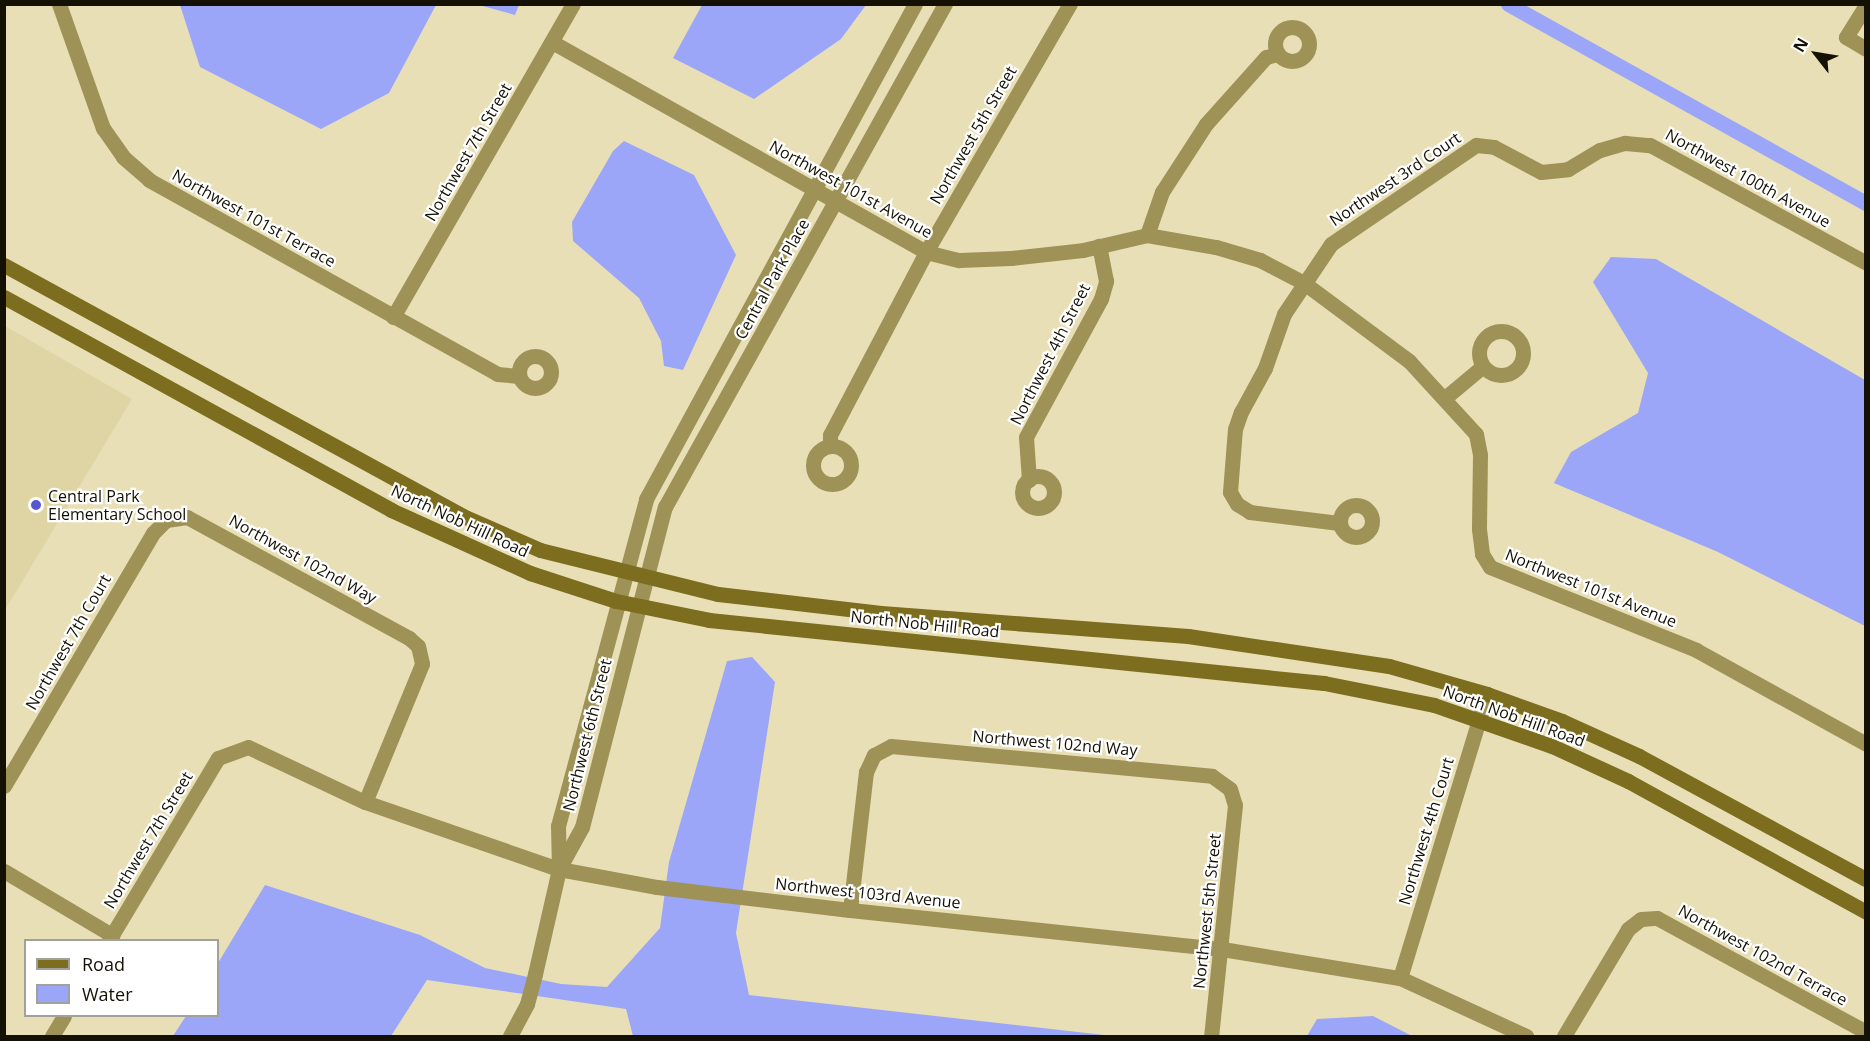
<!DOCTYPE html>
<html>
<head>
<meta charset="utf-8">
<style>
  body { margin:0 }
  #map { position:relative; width:1870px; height:1041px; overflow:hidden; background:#e8dfb6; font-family:"Open Sans",sans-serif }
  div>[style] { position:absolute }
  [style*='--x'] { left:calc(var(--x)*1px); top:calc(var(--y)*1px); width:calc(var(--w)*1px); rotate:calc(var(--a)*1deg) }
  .built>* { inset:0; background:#ded4a4 }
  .water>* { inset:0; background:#9ca6f8 }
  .canal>* { height:15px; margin:-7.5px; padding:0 7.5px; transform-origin:7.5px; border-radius:7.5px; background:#9ca6f8 }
  .street>* { height:15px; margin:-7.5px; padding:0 7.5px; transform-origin:7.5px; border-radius:7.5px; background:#9f9257 }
  .street>.ring { margin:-7.5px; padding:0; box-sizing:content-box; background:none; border:15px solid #9f9257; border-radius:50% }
  .secondary>* { height:15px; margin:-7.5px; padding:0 7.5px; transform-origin:7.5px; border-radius:7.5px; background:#7c6d1f }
  .dots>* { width:16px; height:16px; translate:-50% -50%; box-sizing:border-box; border:3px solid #fff; border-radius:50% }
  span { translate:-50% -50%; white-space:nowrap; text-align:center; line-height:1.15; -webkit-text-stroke:4.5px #fff; paint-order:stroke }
  .street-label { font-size:16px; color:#141104 }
  .poi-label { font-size:16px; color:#141104 }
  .left { translate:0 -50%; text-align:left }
  .frame { position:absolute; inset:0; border:6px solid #141104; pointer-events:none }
  .legend { position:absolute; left:24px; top:939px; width:195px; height:78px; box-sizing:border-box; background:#fff; border:2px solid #a1a09b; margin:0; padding:8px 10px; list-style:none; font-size:18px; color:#141104 }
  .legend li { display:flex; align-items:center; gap:12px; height:30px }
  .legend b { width:30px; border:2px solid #a1a09b }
  .north { position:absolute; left:1786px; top:24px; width:60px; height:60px; -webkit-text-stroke:4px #fff; paint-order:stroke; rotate:301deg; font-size:16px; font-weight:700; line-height:24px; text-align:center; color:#141104 }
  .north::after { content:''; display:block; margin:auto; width:21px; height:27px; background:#141104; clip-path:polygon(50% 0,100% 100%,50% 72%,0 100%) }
</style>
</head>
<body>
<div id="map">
  <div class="built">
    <div style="clip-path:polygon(5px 326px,132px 399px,5px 610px)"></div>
  </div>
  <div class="water">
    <div style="clip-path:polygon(180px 5px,180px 4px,436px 5px,389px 93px,321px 129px,200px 67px)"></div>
    <div style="clip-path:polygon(479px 5px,519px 4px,519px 5px,515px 15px)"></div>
    <div style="clip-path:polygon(702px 5px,702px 4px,866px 5px,841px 39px,754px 99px,673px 58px)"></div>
    <div style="clip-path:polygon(624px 141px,694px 175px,736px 255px,683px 370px,664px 366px,661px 341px,639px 298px,573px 241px,572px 222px,613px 151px)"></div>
    <div style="clip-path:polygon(1611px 257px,1656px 259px,1865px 380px,1865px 626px,1718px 552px,1554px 483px,1571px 452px,1638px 413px,1648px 373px,1593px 282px)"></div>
    <div style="clip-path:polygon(752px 657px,775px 682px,736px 933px,749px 995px,1113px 1036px,633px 1036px,626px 1009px,427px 980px,391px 1036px,173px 1036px,186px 1016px,218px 1016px,218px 963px,265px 885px,420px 935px,485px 968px,561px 984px,607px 987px,660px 928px,669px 862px,727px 661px)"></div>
    <div style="clip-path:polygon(1373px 1016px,1412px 1036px,1307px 1036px,1317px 1019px)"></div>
  </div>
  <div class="canal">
    <div style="--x:1508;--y:4;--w:410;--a:29.1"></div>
  </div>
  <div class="street">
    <div style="--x:59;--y:4;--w:132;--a:70.5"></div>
    <div style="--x:103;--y:128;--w:35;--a:55"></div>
    <div style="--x:123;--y:157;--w:35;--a:41"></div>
    <div style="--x:149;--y:180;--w:398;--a:29.1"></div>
    <div style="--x:497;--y:374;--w:22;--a:5"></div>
    <div style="--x:1866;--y:5;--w:38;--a:122"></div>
    <div style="--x:1846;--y:37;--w:23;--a:31"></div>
    <div class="ring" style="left:1275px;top:27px;width:19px;height:19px"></div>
    <div style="--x:552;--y:42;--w:429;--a:29.3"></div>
    <div style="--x:926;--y:252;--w:34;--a:14"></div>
    <div style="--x:959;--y:260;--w:52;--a:-2.2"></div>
    <div style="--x:1011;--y:258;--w:72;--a:-6.3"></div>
    <div style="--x:1083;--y:250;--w:66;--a:-13.2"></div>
    <div style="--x:1147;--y:235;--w:70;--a:9.9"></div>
    <div style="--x:1216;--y:247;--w:46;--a:16.5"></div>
    <div style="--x:1260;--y:260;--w:50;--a:27.6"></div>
    <div style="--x:1304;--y:283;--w:131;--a:36.6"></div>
    <div style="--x:1409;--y:361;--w:99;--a:47.5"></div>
    <div style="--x:1476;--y:434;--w:21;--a:79"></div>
    <div style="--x:1480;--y:455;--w:74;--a:90.8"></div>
    <div style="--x:1479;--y:529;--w:25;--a:83"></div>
    <div style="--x:1482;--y:554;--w:15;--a:58"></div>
    <div style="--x:1490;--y:567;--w:222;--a:21.9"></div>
    <div style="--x:1696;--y:650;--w:194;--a:28.9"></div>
    <div style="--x:1147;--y:235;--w:46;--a:-70.8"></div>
    <div style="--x:1162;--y:192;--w:81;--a:-57.1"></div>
    <div style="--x:1206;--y:124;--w:90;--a:-48.2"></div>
    <div style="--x:1266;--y:57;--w:12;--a:-14"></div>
    <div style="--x:393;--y:317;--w:361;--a:-60.1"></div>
    <div class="ring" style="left:1479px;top:331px;width:29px;height:29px"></div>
    <div class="ring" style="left:519px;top:356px;width:17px;height:17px"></div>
    <div style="--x:1446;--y:397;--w:48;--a:-40"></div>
    <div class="ring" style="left:813px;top:446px;width:23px;height:23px"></div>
    <div style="--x:830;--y:446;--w:11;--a:-90"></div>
    <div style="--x:830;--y:435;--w:207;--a:-62.3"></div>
    <div style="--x:926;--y:252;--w:287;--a:-59.9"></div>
    <div class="ring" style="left:1022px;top:476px;width:17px;height:17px"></div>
    <div style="--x:1029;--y:480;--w:43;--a:-94"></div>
    <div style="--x:1026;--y:437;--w:157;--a:-61.5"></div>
    <div style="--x:1101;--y:299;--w:19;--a:-74"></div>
    <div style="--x:1106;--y:281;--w:36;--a:-101"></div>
    <div class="ring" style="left:1340px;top:505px;width:17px;height:17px"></div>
    <div style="--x:1339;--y:523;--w:90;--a:-173"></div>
    <div style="--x:1250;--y:512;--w:15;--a:-148"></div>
    <div style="--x:1237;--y:504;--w:14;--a:-120"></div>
    <div style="--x:1230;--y:492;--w:63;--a:-85.5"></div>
    <div style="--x:1235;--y:429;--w:18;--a:-71"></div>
    <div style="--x:1241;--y:412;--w:50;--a:-61.4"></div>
    <div style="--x:1265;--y:368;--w:57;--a:-70.6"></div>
    <div style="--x:1284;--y:314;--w:84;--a:-56.1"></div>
    <div style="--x:1331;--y:244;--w:176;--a:-34.3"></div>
    <div style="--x:1476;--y:145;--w:18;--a:6"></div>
    <div style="--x:1494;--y:147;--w:53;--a:28"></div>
    <div style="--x:1541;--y:172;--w:27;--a:-6"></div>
    <div style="--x:1568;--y:169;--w:37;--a:-31"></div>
    <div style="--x:1600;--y:150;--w:26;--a:-16"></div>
    <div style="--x:1625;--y:143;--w:25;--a:5"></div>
    <div style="--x:1650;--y:145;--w:246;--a:28.6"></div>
    <div style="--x:4;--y:786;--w:294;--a:-59.5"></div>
    <div style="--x:153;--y:533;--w:18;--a:-45"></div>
    <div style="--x:166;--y:520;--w:21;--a:-8"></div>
    <div style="--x:187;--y:517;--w:253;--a:28.6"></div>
    <div style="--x:409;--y:638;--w:12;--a:42"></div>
    <div style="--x:418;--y:646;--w:18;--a:77"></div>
    <div style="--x:422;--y:664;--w:149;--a:112.4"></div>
    <div style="--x:559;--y:869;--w:48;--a:-61.3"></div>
    <div style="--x:582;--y:827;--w:331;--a:-75.5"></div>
    <div style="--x:665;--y:507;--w:576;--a:-60.9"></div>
    <div style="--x:4;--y:871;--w:126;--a:30.7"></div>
    <div style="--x:850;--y:910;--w:139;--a:-83.4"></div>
    <div style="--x:866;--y:772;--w:19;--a:-65"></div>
    <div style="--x:874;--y:755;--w:19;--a:-28"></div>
    <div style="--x:891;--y:746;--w:322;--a:5.3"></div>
    <div style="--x:1212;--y:776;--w:22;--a:36"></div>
    <div style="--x:1230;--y:789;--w:17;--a:73"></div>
    <div style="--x:1235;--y:805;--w:232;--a:95.9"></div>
    <div style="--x:109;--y:940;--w:212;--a:-59.1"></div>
    <div style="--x:218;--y:758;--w:32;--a:-20"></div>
    <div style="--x:248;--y:747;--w:129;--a:25.2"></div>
    <div style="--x:365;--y:802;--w:205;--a:19.1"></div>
    <div style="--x:559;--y:869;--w:100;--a:10.4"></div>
    <div style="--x:657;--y:887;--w:194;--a:6.8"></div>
    <div style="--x:850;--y:910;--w:374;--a:6"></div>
    <div style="--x:1222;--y:949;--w:180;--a:9.3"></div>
    <div style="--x:1400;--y:978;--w:139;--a:24.7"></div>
    <div style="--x:1400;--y:978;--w:297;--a:-73"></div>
    <div style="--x:52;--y:1036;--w:23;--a:-59"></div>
    <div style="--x:510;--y:1036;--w:36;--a:-62"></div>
    <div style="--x:527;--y:1004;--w:31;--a:-75"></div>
    <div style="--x:535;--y:974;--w:108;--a:-77.1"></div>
    <div style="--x:559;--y:869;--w:43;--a:-91.3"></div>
    <div style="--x:558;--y:826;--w:339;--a:-74.9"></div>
    <div style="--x:646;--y:499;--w:563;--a:-61.48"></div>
    <div style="--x:1564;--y:1036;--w:125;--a:-59.1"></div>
    <div style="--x:1628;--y:929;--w:16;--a:-38"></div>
    <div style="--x:1641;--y:919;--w:16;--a:-4"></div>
    <div style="--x:1657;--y:918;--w:238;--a:28.6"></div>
  </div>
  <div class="secondary">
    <div style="--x:4;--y:265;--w:523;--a:28.67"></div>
    <div style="--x:463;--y:516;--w:84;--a:23.8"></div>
    <div style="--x:540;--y:550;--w:183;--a:13.9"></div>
    <div style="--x:718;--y:594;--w:164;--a:6.6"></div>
    <div style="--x:881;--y:613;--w:308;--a:4.3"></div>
    <div style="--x:1188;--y:636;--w:203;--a:8.5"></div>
    <div style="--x:1389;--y:666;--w:102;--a:15.9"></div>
    <div style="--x:1487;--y:694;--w:80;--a:19.8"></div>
    <div style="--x:1562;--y:721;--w:85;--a:24.4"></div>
    <div style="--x:1639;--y:756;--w:258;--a:28.5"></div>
    <div style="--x:4;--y:297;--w:442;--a:28.8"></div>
    <div style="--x:391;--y:510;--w:153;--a:24.4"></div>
    <div style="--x:530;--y:573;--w:90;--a:18"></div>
    <div style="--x:616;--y:601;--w:95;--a:11.5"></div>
    <div style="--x:709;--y:620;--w:618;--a:5.85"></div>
    <div style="--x:1324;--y:683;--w:112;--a:11.3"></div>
    <div style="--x:1434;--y:705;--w:125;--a:19.2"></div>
    <div style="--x:1552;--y:746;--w:84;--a:24.7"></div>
    <div style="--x:1628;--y:781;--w:272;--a:28.8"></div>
  </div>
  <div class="dots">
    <div style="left:36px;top:505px;background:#5657ce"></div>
  </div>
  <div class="street-label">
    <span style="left:973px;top:135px;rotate:-60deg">Northwest 5th Street</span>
    <span style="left:468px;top:152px;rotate:-60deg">Northwest 7th Street</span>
    <span style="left:1748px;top:178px;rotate:29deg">Northwest 100th Avenue</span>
    <span style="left:1395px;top:179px;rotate:-34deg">Northwest 3rd Court</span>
    <span style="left:851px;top:189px;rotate:29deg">Northwest 101st Avenue</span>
    <span style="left:254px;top:218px;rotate:29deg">Northwest 101st Terrace</span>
    <span style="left:772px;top:279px;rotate:-61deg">Central Park Place</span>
    <span style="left:1050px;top:354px;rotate:-63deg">Northwest 4th Street</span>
    <span style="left:460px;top:521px;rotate:25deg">North Nob Hill Road</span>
    <span style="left:303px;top:559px;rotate:29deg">Northwest 102nd Way</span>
    <span style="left:1591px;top:588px;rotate:22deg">Northwest 101st Avenue</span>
    <span style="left:925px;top:624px;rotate:6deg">North Nob Hill Road</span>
    <span style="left:68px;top:642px;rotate:-60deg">Northwest 7th Court</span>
    <span style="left:1514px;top:716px;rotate:20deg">North Nob Hill Road</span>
    <span style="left:587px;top:735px;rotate:-76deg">Northwest 6th Street</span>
    <span style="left:1055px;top:743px;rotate:5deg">Northwest 102nd Way</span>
    <span style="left:1426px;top:831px;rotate:-73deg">Northwest 4th Court</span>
    <span style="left:148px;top:840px;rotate:-59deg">Northwest 7th Street</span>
    <span style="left:868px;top:893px;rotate:6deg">Northwest 103rd Avenue</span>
    <span style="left:1207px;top:911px;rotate:-84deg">Northwest 5th Street</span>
    <span style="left:1763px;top:955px;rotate:29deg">Northwest 102nd Terrace</span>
  </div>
  <div class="poi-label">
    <span class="left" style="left:48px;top:505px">Central Park<br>Elementary School</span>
  </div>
  <div class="frame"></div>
  <ul class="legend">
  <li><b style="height:8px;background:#7c6d1f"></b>Road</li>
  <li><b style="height:16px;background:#9ca6f8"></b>Water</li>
  </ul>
  <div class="north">N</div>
</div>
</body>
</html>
